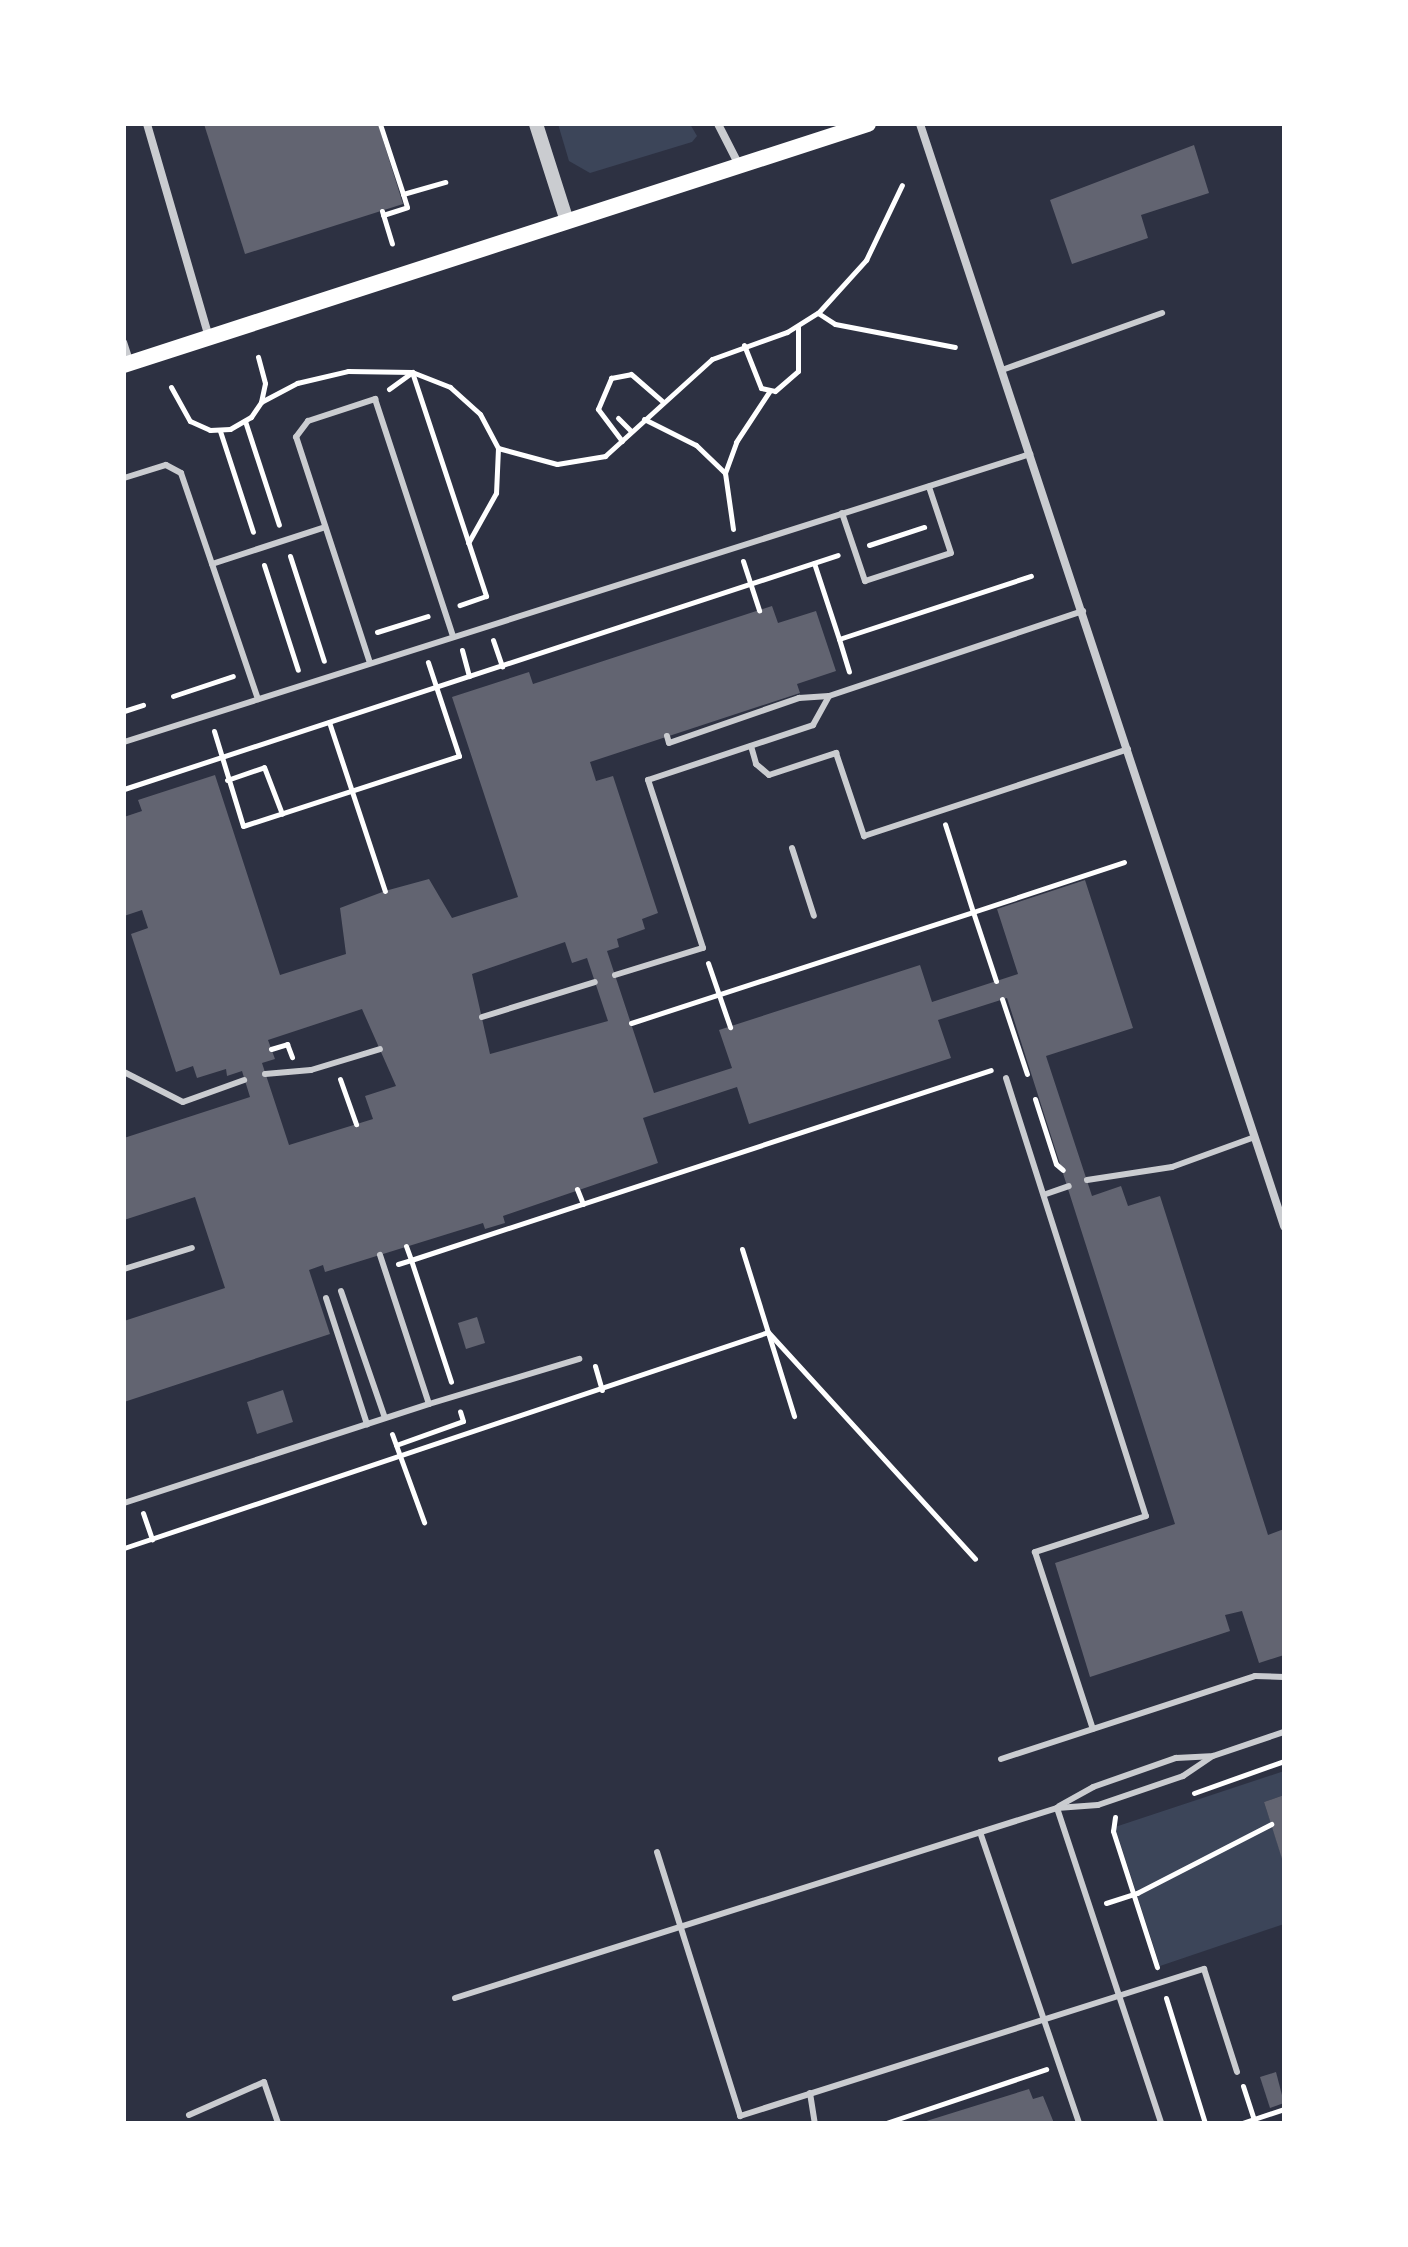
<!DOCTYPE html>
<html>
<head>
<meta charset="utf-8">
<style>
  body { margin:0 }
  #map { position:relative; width:1408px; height:2247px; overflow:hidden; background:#2d3142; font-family:Quicksand,sans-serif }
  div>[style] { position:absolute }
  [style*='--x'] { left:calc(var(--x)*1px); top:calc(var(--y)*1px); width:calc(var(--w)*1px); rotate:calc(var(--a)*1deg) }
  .green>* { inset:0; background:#3c4559 }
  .building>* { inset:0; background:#626471 }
  .path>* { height:5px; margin:-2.5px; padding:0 2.5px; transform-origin:2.5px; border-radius:2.5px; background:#fff }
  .service>* { height:6px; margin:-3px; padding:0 3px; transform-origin:3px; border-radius:3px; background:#caccd0 }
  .minor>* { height:8px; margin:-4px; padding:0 4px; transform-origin:4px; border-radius:4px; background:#caccd0 }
  .tertiary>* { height:14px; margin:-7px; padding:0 7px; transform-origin:7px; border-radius:7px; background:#caccd0 }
  .secondary>* { height:16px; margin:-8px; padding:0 8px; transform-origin:8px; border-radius:8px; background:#fff }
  span { translate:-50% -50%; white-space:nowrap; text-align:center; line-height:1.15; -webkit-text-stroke:8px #fff; paint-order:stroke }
  .frame { position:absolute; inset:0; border:126px solid #fff; pointer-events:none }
</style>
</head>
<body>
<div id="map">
  <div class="green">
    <div style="clip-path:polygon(558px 124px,690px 124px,697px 136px,692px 142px,590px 173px,569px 161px)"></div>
    <div style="clip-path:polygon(1284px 1771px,1284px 1795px,1264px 1802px,1284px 1864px,1284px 1924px,1160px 1966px,1115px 1827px)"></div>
  </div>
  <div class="building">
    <div style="clip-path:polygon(204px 124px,378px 124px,403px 204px,245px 254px)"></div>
    <div style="clip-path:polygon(1194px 145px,1209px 193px,1141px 215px,1148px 238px,1072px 264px,1050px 200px)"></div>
    <div style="clip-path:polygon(evenodd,772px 606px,778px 623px,816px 611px,836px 671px,797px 684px,800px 693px,590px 762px,596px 781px,613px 776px,658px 913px,642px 919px,645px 929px,617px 939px,619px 947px,607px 951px,654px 1093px,732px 1068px,719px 1030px,920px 965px,932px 1002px,1018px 974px,997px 909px,1085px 880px,1133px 1028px,1046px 1056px,1092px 1196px,1121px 1186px,1128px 1206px,1160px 1196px,1268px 1535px,1284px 1529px,1284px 1655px,1259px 1663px,1242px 1611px,1225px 1615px,1230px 1631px,1090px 1677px,1055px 1563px,1175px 1524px,1007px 998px,938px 1020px,951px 1058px,749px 1124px,737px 1087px,643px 1118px,658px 1163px,503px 1216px,505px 1223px,485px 1229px,483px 1223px,325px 1272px,323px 1265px,309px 1270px,330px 1334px,124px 1402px,124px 1321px,225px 1288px,195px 1197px,124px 1220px,124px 1138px,250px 1097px,242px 1071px,227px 1076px,226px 1069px,197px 1078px,193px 1066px,176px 1072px,131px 934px,148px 928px,142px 910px,124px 916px,124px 817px,142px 811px,138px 800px,215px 775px,280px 975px,346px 954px,340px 908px,385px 891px,429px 879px,452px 918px,518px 897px,452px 697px,529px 672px,533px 684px,772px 606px,565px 942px,572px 963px,587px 958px,608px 1021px,490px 1054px,472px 974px,565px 942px,772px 606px,362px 1009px,396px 1086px,365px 1096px,373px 1119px,289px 1145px,262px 1063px,275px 1059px,268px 1040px,362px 1009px)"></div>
    <div style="clip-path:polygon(477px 1317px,485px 1343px,466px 1349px,458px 1323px)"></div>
    <div style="clip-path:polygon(283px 1390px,293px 1422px,257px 1434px,247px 1402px)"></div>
    <div style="clip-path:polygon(1284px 1795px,1284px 1862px,1283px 1862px,1264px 1802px)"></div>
    <div style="clip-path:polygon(1276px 2072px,1284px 2103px,1270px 2108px,1260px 2077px)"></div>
    <div style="clip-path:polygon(1029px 2089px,1033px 2099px,1043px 2096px,1054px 2123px,920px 2123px)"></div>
  </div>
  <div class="path">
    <div style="--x:380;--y:124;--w:74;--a:71.8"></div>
    <div style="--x:382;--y:211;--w:34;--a:73"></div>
    <div style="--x:383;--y:215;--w:25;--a:-18"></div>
    <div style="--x:407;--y:207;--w:14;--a:-107"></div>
    <div style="--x:403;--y:194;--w:44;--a:-15.9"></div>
    <div style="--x:818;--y:313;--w:20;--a:33"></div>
    <div style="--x:835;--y:324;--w:122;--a:10.9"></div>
    <div style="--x:744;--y:345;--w:46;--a:68.4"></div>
    <div style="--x:761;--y:388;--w:14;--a:12"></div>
    <div style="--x:775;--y:391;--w:30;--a:-41"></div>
    <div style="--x:798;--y:371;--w:44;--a:-90"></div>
    <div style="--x:171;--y:387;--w:39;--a:61"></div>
    <div style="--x:190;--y:421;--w:22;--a:24"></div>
    <div style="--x:210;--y:430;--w:20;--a:-3"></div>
    <div style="--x:230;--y:429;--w:24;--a:-30"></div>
    <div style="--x:251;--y:417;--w:18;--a:-56"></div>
    <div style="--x:261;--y:402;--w:19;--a:-78"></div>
    <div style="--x:265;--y:383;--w:27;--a:-105"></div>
    <div style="--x:389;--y:389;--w:29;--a:-36"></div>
    <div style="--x:412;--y:372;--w:236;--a:71.7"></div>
    <div style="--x:486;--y:596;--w:28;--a:161"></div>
    <div style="--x:261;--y:402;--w:41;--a:-27.8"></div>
    <div style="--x:297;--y:383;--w:52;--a:-13.2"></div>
    <div style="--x:348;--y:371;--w:64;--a:0.9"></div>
    <div style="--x:412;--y:372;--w:41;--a:21.5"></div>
    <div style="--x:450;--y:387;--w:40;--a:42"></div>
    <div style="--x:480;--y:414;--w:38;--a:62"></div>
    <div style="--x:498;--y:448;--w:45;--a:92.5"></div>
    <div style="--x:496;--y:493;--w:57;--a:119.2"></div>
    <div style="--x:618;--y:418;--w:18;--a:45"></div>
    <div style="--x:644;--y:419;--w:58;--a:26.6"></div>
    <div style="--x:696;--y:445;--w:40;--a:44"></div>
    <div style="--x:245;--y:421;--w:109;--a:71.9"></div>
    <div style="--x:220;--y:431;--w:106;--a:71.9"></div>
    <div style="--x:622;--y:441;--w:40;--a:-127"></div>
    <div style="--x:598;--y:409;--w:34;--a:-67"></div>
    <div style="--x:611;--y:378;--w:20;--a:-11"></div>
    <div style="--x:631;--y:374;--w:41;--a:41.1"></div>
    <div style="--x:498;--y:448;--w:61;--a:15.2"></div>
    <div style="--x:557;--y:464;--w:49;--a:-9.5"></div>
    <div style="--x:605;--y:456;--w:144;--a:-42.2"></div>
    <div style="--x:712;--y:359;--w:80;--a:-19.8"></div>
    <div style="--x:787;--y:332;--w:36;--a:-32"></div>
    <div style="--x:818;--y:313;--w:72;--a:-47.8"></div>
    <div style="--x:866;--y:260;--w:83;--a:-64.4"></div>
    <div style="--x:733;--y:529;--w:57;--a:-98.1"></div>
    <div style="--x:725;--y:473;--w:33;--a:-70"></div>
    <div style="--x:736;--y:442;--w:60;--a:-56.6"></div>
    <div style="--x:869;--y:545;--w:58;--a:-18.1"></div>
    <div style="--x:290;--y:556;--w:110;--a:72.1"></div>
    <div style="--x:743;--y:561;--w:52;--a:71.9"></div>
    <div style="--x:814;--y:563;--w:80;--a:71.8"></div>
    <div style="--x:839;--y:639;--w:202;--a:-18.2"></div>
    <div style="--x:264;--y:565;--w:110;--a:72.1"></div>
    <div style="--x:377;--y:632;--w:53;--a:-17.4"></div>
    <div style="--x:839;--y:639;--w:34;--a:73"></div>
    <div style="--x:493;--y:640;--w:28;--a:71"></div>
    <div style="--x:462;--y:650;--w:27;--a:75"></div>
    <div style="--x:173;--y:696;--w:63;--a:-18.4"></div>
    <div style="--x:124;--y:711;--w:20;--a:-18"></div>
    <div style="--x:329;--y:722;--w:178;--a:71.7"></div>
    <div style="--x:214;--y:731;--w:99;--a:73"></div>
    <div style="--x:243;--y:826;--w:227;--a:-18"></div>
    <div style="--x:459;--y:756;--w:99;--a:-108.3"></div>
    <div style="--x:227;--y:780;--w:39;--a:-19"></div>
    <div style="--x:264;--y:767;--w:50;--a:69"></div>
    <div style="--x:124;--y:789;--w:751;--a:-18.15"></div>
    <div style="--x:708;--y:963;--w:68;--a:71"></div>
    <div style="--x:996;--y:981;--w:73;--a:-108.4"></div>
    <div style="--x:973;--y:912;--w:159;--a:-18.3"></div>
    <div style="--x:1002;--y:999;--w:79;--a:71.6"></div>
    <div style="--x:631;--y:1023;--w:360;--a:-18"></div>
    <div style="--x:973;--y:912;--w:92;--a:-107.7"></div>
    <div style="--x:271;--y:1049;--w:17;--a:-17"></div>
    <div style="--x:287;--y:1044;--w:14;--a:69"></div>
    <div style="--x:340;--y:1079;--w:48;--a:70.4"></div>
    <div style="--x:1035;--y:1099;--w:68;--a:72.1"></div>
    <div style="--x:1056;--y:1164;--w:9;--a:41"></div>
    <div style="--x:577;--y:1189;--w:16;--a:68"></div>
    <div style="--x:406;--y:1246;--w:15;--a:70"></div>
    <div style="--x:411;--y:1260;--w:610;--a:-18.14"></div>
    <div style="--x:742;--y:1249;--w:175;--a:72.7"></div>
    <div style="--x:398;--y:1264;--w:14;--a:-17"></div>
    <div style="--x:411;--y:1260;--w:128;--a:71.8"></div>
    <div style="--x:595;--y:1366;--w:25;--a:74"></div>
    <div style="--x:392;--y:1434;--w:94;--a:70"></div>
    <div style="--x:396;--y:1445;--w:71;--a:-19.7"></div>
    <div style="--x:463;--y:1421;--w:10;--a:-107"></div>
    <div style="--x:143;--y:1513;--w:28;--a:71"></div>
    <div style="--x:124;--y:1548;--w:679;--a:-18.54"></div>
    <div style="--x:768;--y:1332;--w:307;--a:47.6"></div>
    <div style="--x:1194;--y:1793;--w:96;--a:-19.6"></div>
    <div style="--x:1115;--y:1817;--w:14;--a:98"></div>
    <div style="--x:1113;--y:1831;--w:143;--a:72.1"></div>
    <div style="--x:1106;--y:1903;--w:33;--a:-18"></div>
    <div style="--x:1137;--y:1893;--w:151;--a:-27.2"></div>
    <div style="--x:1166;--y:1998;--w:131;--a:72.7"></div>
    <div style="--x:1243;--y:2086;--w:35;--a:72"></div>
    <div style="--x:886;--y:2123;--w:169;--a:-18.6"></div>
    <div style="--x:1242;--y:2123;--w:44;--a:-18.4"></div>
  </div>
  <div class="service">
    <div style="--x:124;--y:342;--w:20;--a:72"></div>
    <div style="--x:1002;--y:370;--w:170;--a:-19.6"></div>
    <div style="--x:124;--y:478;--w:44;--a:-17.2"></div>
    <div style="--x:166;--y:465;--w:17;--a:28"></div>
    <div style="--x:181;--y:473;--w:239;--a:71.2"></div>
    <div style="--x:842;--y:513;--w:72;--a:71.3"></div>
    <div style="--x:865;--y:581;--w:90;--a:-18"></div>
    <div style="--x:951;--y:553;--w:70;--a:-108.4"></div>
    <div style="--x:212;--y:564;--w:119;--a:-18.1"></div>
    <div style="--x:370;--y:663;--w:238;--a:-108.1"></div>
    <div style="--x:296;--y:437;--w:20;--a:-53"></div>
    <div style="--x:308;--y:421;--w:71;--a:-18.2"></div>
    <div style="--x:375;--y:399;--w:250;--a:71.8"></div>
    <div style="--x:667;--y:736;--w:7;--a:74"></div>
    <div style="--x:669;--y:743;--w:138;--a:-19.1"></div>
    <div style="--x:799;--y:698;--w:30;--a:-4"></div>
    <div style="--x:124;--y:742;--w:951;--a:-17.63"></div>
    <div style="--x:751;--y:746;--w:19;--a:74"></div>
    <div style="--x:756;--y:764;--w:17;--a:40"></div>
    <div style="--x:769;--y:775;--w:71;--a:-18.2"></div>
    <div style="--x:836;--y:753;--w:88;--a:71.4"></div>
    <div style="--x:864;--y:836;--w:278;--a:-18.2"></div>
    <div style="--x:792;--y:848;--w:71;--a:72.1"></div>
    <div style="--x:615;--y:975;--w:92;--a:-17.1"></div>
    <div style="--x:703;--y:948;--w:177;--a:-108.1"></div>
    <div style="--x:648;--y:780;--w:174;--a:-18.4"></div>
    <div style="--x:813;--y:725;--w:33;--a:-61"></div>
    <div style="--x:829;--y:696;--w:268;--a:-18.5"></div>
    <div style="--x:482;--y:1017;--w:118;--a:-17.2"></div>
    <div style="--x:124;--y:1072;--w:66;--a:27"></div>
    <div style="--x:183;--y:1102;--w:65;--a:-19.8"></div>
    <div style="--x:265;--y:1074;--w:46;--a:-5"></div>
    <div style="--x:311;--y:1070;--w:72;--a:-16.9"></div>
    <div style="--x:1006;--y:1078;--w:460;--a:72.3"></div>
    <div style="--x:1146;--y:1516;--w:117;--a:162"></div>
    <div style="--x:1035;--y:1552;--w:186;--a:71.9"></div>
    <div style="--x:1087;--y:1180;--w:86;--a:-8.7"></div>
    <div style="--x:1172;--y:1167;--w:88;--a:-19.9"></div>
    <div style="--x:1046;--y:1194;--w:24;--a:-19"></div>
    <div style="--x:124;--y:1269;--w:71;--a:-17.2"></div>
    <div style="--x:341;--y:1291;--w:134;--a:70.9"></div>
    <div style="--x:326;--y:1298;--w:133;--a:72"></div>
    <div style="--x:429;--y:1404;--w:157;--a:-16.7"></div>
    <div style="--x:124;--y:1503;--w:321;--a:-18"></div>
    <div style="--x:429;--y:1404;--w:157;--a:-108.2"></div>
    <div style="--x:1001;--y:1759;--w:267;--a:-18.1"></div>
    <div style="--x:1255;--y:1676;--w:29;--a:2"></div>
    <div style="--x:1059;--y:1806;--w:39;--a:-29"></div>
    <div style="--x:1093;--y:1787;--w:88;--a:-19.3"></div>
    <div style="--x:1176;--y:1758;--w:34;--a:-3"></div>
    <div style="--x:1057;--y:1808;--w:332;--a:71.7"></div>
    <div style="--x:980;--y:1832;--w:307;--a:71.2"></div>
    <div style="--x:657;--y:1852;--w:277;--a:72.5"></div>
    <div style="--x:740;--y:2116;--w:487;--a:-17.6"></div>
    <div style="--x:1204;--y:1969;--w:108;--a:72.2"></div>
    <div style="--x:455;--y:1998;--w:631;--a:-17.52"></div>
    <div style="--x:1057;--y:1808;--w:41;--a:-4.2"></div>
    <div style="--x:1098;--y:1805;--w:90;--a:-18.8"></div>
    <div style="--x:1183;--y:1776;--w:36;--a:-34"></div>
    <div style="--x:1213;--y:1756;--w:75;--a:-18.7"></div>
    <div style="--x:810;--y:2093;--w:30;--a:81"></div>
    <div style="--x:189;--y:2115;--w:82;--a:-23.7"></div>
    <div style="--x:264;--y:2082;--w:43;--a:71.1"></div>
  </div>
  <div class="minor">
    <div style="--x:147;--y:124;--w:222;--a:73.8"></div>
    <div style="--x:718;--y:124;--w:46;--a:62.9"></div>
    <div style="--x:920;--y:124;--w:1161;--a:71.72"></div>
  </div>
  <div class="tertiary">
    <div style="--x:536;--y:124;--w:102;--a:72.3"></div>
  </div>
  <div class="secondary">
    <div style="--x:124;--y:365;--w:782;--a:-17.95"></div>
  </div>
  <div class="frame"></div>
</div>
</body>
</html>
